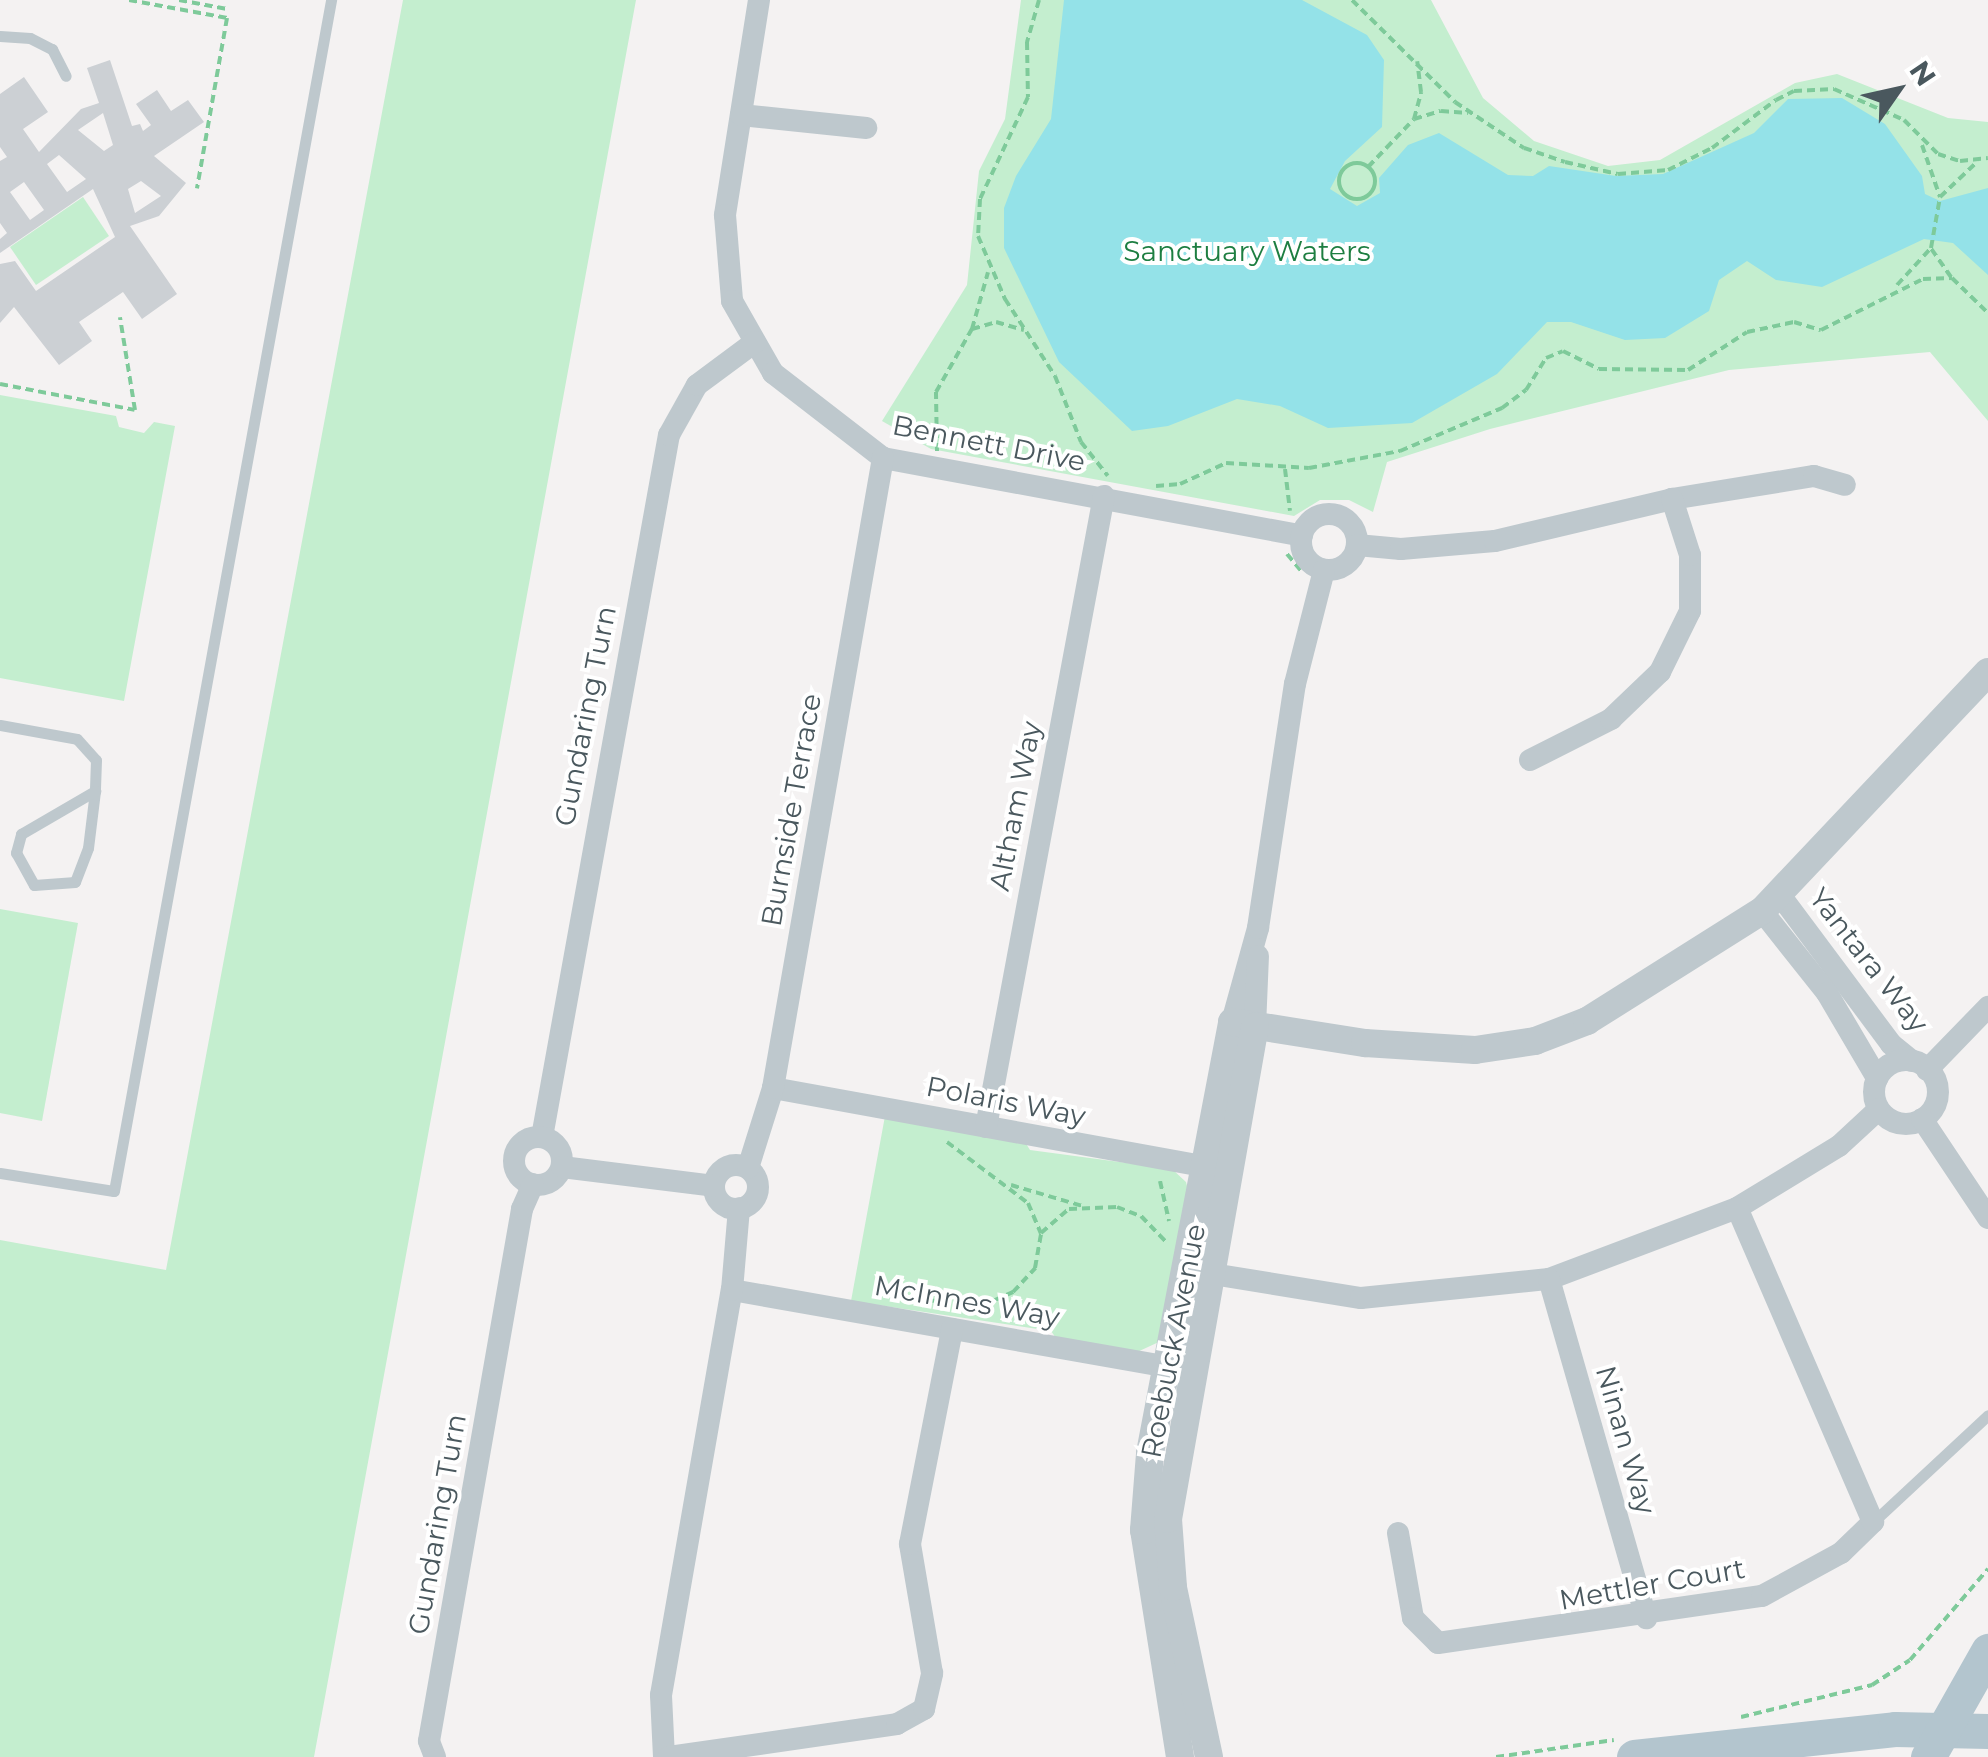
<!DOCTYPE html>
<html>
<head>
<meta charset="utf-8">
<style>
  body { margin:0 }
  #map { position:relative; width:1988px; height:1757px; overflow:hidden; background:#f4f2f2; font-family:Montserrat,sans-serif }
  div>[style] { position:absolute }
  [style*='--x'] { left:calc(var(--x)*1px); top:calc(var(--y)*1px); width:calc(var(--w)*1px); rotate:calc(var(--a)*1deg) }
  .green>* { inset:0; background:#c4eecf }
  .water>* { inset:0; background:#94e2e8 }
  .building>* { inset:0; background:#ccd0d4 }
  .path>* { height:4px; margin-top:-2px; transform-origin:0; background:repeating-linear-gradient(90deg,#7eca9a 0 8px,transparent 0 13px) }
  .path>.ring { margin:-2px; padding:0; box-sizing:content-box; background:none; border:4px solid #7eca9a; border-radius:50% }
  .service>* { height:11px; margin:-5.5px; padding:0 5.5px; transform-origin:5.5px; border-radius:5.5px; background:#bec8cd }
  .minor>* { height:22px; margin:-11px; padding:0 11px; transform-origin:11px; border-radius:11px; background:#bec8cd }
  .minor>.ring { margin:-11px; padding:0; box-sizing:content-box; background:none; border:22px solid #bec8cd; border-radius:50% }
  .tertiary>* { height:28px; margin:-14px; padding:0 14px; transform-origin:14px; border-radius:14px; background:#bec8cd }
  .primary>* { height:35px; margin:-17.5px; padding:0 17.5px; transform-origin:17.5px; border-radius:17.5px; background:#b3c5ce }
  span { translate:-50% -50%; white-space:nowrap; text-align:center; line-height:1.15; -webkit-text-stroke:8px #fff; paint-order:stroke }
  .park-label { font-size:28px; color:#1d7e41 }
  .street-label { font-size:28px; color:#4a585e }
  .north { position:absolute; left:1848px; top:40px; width:100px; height:100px; -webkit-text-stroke:8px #fff; paint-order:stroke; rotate:56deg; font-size:28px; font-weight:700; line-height:40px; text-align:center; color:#4a585e }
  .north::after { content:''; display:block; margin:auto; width:35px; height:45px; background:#4a585e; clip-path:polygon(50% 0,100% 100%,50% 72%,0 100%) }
</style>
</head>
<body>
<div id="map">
  <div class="green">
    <div style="clip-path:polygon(403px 0,636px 0,314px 1757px,0 1757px,0 1240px,166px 1270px)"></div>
    <div style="clip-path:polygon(1021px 0,1431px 0,1483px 98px,1534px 141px,1608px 166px,1660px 160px,1795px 83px,1837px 74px,1948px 118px,1988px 122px,1988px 421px,1930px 352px,1729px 370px,1490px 429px,1387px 462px,1373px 512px,1349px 500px,1320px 500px,1294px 516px,931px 449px,882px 421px,967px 285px,979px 171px,1005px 119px)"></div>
    <div style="clip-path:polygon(83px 197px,109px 236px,36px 285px,10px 247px)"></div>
    <div style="clip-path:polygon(0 395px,116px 416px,119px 427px,144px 433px,154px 422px,175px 426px,124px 701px,0 678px)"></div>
    <div style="clip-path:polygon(0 909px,78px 923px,42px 1121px,0 1113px)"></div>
    <div style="clip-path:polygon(885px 1116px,1025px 1142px,1030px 1150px,1172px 1169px,1186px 1182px,1190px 1198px,1161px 1341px,1135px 1353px,1056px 1338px,1051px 1331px,851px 1301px)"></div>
  </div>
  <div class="water">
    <div style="clip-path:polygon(1064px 0,1302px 0,1367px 35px,1384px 60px,1382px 127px,1345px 161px,1330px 189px,1357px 206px,1380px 193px,1379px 178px,1408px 145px,1439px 133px,1508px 175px,1533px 176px,1549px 166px,1616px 176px,1663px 174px,1754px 133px,1788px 99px,1842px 98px,1885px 124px,1922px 176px,1925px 194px,1940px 201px,1988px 188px,1988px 275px,1953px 243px,1924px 239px,1822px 287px,1776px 280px,1747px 261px,1719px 280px,1709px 311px,1665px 338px,1625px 340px,1571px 322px,1547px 322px,1497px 374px,1412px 423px,1328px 428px,1280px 406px,1237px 399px,1168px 426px,1132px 431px,1059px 362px,1004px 248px,1004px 208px,1016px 176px,1051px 119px)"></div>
  </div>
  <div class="building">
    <div style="clip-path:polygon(evenodd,110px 60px,132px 126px,140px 124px,143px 131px,151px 125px,136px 104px,157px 90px,171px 111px,188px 100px,204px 122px,154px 156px,186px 183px,159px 216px,130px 226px,177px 294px,142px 319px,123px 292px,79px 322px,92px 341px,59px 365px,14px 307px,0 323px,0 264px,15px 261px,36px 291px,115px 237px,93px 189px,0 253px,0 239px,7px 233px,0 223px,0 161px,7px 157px,0 147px,0 94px,24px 77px,48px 112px,23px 129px,39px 152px,81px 109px,99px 103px,87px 68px,110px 60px,103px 113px,113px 145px,104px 151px,78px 130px,103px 113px,110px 60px,59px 155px,86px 179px,67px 192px,47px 164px,59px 155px,110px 60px,141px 181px,161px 196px,135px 213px,128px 189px,141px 181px,110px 60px,24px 182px,44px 210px,30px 220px,10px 192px,24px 182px)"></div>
  </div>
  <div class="path">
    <div style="--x:129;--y:0;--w:100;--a:10.4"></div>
    <div style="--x:227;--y:18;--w:173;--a:100"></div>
    <div style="--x:179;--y:0;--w:49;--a:10.6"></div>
    <div style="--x:1039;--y:0;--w:44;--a:105.9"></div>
    <div style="--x:1027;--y:42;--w:55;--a:89"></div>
    <div style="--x:1028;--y:97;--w:113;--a:115.2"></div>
    <div style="--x:980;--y:199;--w:37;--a:93"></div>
    <div style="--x:978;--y:236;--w:69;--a:66.8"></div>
    <div style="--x:1005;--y:299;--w:92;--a:57"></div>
    <div style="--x:1055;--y:376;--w:71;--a:68.5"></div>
    <div style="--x:1081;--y:442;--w:43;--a:51.5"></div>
    <div style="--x:1352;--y:0;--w:145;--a:44.7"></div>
    <div style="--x:1455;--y:102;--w:83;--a:33.7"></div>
    <div style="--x:1524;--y:148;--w:43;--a:18.9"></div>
    <div style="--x:1565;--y:162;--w:54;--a:12.8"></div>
    <div style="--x:1618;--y:174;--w:50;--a:-4.6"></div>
    <div style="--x:1668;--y:170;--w:49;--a:-26.6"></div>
    <div style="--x:1712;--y:148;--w:80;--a:-36.9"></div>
    <div style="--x:1776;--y:100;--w:20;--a:-27"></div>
    <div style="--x:1794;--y:91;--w:40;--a:-2.9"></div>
    <div style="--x:1834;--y:89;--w:77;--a:23.9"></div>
    <div style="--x:1904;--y:120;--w:48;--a:45"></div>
    <div style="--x:1938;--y:154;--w:23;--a:18"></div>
    <div style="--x:1960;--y:161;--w:28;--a:-6"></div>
    <div style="--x:1414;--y:119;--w:28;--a:-17"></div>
    <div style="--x:1441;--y:111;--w:27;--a:4"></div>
    <div style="--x:1922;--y:145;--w:55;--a:70.9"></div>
    <div class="ring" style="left:1339px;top:163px;width:32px;height:32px"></div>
    <div style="--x:1368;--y:167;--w:66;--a:-46.2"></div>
    <div style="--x:1414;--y:119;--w:28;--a:-75"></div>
    <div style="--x:1421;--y:92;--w:31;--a:-97"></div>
    <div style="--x:1951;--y:277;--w:35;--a:-125"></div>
    <div style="--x:1931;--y:248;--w:52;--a:-80"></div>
    <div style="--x:1940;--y:197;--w:52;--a:-43.5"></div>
    <div style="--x:1897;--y:285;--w:50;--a:-47.4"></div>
    <div style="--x:972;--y:329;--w:59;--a:-74.3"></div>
    <div style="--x:0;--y:384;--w:137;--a:10.9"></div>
    <div style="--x:135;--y:410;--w:94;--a:-99.2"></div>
    <div style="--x:937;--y:451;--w:59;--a:-91"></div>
    <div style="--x:936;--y:392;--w:73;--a:-60.3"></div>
    <div style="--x:972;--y:329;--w:25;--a:-16"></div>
    <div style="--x:996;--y:322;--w:29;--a:16"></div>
    <div style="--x:1285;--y:469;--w:42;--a:83.2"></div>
    <div style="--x:1156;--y:486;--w:24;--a:-5"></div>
    <div style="--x:1180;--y:484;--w:51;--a:-24.5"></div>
    <div style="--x:1226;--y:463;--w:83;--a:3.4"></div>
    <div style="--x:1309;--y:468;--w:93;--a:-10.6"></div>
    <div style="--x:1400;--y:451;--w:111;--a:-22.9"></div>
    <div style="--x:1502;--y:408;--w:30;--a:-37"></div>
    <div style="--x:1526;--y:390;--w:38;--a:-58"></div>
    <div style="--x:1546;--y:358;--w:18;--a:-22"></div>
    <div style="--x:1563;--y:351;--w:40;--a:26.6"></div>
    <div style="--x:1599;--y:369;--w:89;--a:0.6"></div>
    <div style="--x:1688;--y:370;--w:70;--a:-32.8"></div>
    <div style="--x:1747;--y:332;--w:48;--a:-12"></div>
    <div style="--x:1794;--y:322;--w:28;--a:17"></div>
    <div style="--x:1821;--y:330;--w:114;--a:-26.6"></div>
    <div style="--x:1923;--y:279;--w:29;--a:-2"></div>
    <div style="--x:1952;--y:278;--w:50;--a:44.2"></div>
    <div style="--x:1287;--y:554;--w:25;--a:50"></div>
    <div style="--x:947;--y:1142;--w:101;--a:37"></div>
    <div style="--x:1028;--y:1203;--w:33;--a:67"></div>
    <div style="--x:1160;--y:1181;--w:41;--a:77.3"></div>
    <div style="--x:1011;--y:1185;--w:75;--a:16.3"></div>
    <div style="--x:914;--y:1301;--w:81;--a:-0.7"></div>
    <div style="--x:995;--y:1300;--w:20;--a:-24"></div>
    <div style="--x:1013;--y:1292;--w:33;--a:-47"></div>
    <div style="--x:1035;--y:1268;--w:36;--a:-80"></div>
    <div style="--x:1041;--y:1233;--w:37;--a:-41"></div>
    <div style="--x:1069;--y:1209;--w:48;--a:-2.4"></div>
    <div style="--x:1117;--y:1207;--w:26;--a:21"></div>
    <div style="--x:1141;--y:1216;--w:35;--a:46"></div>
    <div style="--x:1741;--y:1717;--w:135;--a:-13.7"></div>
    <div style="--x:1872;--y:1685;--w:45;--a:-33.3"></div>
    <div style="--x:1910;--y:1660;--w:120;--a:-49.4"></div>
    <div style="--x:1496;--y:1757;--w:119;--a:-8.2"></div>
  </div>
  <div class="service">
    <div style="--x:0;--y:36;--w:30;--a:4"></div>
    <div style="--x:30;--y:38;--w:25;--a:27"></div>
    <div style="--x:52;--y:49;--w:30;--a:63"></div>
    <div style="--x:0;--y:725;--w:78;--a:10.3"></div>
    <div style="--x:77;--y:739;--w:28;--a:48"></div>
    <div style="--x:96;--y:760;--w:31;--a:92"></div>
    <div style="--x:95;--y:791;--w:57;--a:97"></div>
    <div style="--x:88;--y:848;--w:36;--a:111"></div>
    <div style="--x:75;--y:882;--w:41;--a:175.8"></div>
    <div style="--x:34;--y:885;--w:37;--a:-119"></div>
    <div style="--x:16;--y:853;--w:20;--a:-75"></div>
    <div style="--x:21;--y:834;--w:86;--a:-30.2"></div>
    <div style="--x:0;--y:1173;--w:115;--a:9"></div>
    <div style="--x:114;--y:1191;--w:1211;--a:-79.67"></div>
    <div style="--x:1873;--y:1522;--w:157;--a:-42.9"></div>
  </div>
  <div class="minor">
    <div style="--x:759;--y:0;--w:218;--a:99"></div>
    <div style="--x:725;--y:215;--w:86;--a:85.3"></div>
    <div style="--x:732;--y:301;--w:83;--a:60.3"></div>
    <div style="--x:773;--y:373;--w:139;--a:37.7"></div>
    <div style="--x:883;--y:458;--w:426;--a:10.5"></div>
    <div style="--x:741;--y:115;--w:126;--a:5.9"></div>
    <div class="ring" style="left:1301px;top:514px;width:34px;height:34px"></div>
    <div style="--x:1357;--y:545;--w:44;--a:5.2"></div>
    <div style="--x:1401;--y:549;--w:94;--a:-4.9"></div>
    <div style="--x:1495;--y:541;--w:182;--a:-13.3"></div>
    <div style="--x:1672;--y:499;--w:144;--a:-9.2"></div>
    <div style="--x:1814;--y:476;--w:32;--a:16"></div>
    <div style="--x:1530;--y:760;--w:91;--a:-26.8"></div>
    <div style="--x:1611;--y:719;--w:68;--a:-43.8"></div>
    <div style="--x:1660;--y:672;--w:68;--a:-63.8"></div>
    <div style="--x:1690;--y:611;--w:56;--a:-90"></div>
    <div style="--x:1690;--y:555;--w:59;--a:-107.8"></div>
    <div style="--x:1780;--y:895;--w:186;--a:53.3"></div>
    <div style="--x:1891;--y:1044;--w:27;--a:39"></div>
    <div style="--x:1762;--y:911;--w:105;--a:51.6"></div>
    <div style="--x:1827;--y:993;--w:99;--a:59.5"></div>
    <div style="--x:1232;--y:1022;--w:98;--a:-74.5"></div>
    <div style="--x:1258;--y:928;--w:247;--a:-81.4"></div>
    <div style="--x:1295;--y:684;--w:118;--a:-75.7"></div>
    <div style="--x:1255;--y:1027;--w:71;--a:-87.6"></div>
    <div class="ring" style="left:1874px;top:1060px;width:42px;height:42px"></div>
    <div style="--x:1927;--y:1070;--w:88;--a:-45.9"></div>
    <div style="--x:773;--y:1088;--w:456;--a:10.3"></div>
    <div style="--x:1922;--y:1119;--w:119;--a:56.3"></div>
    <div style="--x:986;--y:1127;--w:642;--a:-79.41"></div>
    <div style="--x:542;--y:1137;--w:713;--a:-79.75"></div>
    <div style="--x:669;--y:435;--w:57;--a:-60.8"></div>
    <div style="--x:697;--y:385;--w:72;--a:-36.6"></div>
    <div class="ring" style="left:514px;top:1137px;width:26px;height:26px"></div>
    <div class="ring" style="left:714px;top:1165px;width:22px;height:22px"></div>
    <div style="--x:562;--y:1167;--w:153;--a:7.1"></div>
    <div style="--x:748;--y:1168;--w:84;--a:-72.6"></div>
    <div style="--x:773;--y:1088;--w:640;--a:-80.1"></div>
    <div style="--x:1194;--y:1271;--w:169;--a:9.2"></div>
    <div style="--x:1361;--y:1298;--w:189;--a:-5.8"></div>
    <div style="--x:1549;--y:1279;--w:201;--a:-20.7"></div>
    <div style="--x:1737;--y:1208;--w:119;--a:-31.3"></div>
    <div style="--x:1839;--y:1146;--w:54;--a:-42.8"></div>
    <div style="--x:1549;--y:1279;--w:353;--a:74"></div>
    <div style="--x:732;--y:1290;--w:456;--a:10"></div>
    <div style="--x:1398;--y:1533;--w:86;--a:80"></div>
    <div style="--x:1413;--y:1618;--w:35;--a:45"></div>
    <div style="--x:1438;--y:1643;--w:327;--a:-8.3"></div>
    <div style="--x:1762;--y:1596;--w:90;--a:-28.6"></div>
    <div style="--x:1841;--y:1553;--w:45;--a:-44.1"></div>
    <div style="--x:1873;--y:1522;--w:342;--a:-113.4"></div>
    <div style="--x:435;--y:1757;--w:17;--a:-111"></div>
    <div style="--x:429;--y:1741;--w:540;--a:-80.08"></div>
    <div style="--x:522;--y:1209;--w:27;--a:-66"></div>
    <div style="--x:664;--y:1757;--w:62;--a:-92.8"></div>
    <div style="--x:661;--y:1695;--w:411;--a:-80.1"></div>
    <div style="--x:732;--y:1290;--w:82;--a:-85.1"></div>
    <div style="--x:669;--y:1757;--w:230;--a:-8.2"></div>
    <div style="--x:897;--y:1724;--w:31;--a:-29"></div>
    <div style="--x:924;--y:1709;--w:37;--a:-77"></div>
    <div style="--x:932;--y:1673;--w:131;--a:-99.7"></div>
    <div style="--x:910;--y:1544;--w:219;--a:-78.9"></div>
  </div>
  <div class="tertiary">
    <div style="--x:1180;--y:1757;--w:230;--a:-99"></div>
    <div style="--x:1144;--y:1530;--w:77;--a:-85.5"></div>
    <div style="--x:1150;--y:1453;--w:439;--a:-79.2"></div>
    <div style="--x:1232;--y:1022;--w:135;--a:9"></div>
    <div style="--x:1365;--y:1043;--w:110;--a:3.6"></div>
    <div style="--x:1475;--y:1050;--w:61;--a:-8.5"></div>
    <div style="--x:1535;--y:1041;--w:56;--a:-21"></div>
    <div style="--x:1587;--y:1021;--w:207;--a:-32.2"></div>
    <div style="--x:1762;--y:911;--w:329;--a:-46.6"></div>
    <div style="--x:1209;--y:1757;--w:174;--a:-102"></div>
    <div style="--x:1173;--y:1587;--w:68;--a:-94.2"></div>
    <div style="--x:1168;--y:1519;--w:500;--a:-80"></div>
  </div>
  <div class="primary">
    <div style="--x:1634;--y:1757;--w:262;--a:-6.1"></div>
    <div style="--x:1895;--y:1729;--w:93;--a:1.2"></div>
    <div style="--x:1928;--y:1757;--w:122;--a:-60.5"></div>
  </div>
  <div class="park-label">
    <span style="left:1247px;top:251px">Sanctuary Waters</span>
  </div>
  <div class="street-label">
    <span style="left:989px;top:443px;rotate:11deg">Bennett Drive</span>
    <span style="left:585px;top:716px;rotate:-79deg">Gundaring Turn</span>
    <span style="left:1015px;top:806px;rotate:-79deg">Altham Way</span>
    <span style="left:791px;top:810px;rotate:-80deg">Burnside Terrace</span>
    <span style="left:1869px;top:960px;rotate:52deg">Yantara Way</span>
    <span style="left:1006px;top:1101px;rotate:11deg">Polaris Way</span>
    <span style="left:967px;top:1301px;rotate:10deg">McInnes Way</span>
    <span style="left:1173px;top:1341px;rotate:-79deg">Roebuck Avenue</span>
    <span style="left:1626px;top:1440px;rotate:74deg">Ninan Way</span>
    <span style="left:437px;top:1524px;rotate:-80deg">Gundaring Turn</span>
    <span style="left:1652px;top:1584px;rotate:-10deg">Mettler Court</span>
  </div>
  <div class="north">N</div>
</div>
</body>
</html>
